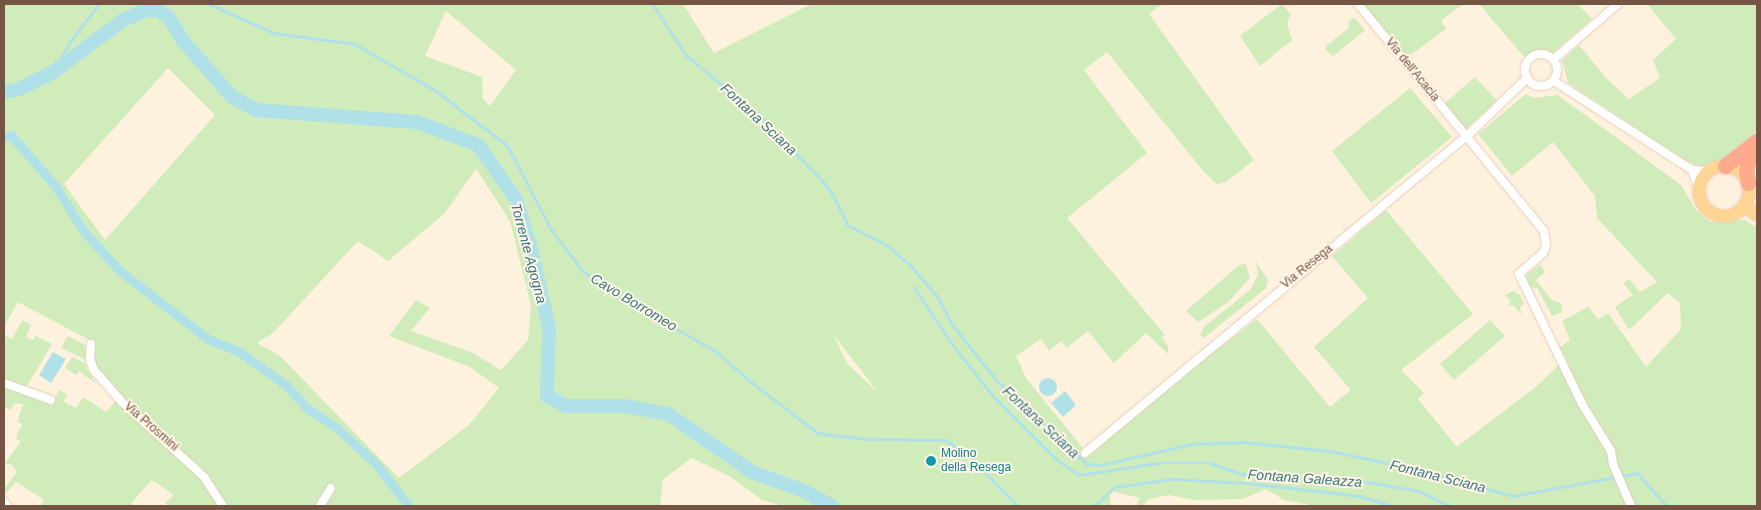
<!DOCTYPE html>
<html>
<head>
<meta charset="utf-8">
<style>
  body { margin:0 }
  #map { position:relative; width:1761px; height:510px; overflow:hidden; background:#fef1dd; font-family:Arial,sans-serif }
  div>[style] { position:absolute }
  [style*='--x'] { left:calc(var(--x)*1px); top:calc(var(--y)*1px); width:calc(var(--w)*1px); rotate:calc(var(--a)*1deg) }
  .green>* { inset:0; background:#d0ecbb }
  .water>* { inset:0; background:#b0e1e9 }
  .round { border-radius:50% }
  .stream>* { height:2.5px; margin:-1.25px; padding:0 1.25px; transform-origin:1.25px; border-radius:1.25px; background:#b0e1e9 }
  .canal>* { height:9px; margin:-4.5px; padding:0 4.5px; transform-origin:4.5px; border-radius:4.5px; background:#b0e1e9 }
  .river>* { height:14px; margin:-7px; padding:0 7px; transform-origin:7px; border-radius:7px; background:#b0e1e9 }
  .roads { filter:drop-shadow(0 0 1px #e4cebb) drop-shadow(0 0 1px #e4cebb) }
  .street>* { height:8px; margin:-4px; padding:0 4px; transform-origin:4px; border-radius:4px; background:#fff }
  .street>.ring { margin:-4px; padding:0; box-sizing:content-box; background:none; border:8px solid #fff; border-radius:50% }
  .primary>* { height:12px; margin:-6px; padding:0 6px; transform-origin:6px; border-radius:6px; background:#ffd593 }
  .primary>.ring { margin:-6px; padding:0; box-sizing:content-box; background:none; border:12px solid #ffd593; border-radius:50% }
  .highway>* { height:15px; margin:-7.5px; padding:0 7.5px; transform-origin:7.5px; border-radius:7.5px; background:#ffa98d }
  .dots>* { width:14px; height:14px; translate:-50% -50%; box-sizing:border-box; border:2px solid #fff4e5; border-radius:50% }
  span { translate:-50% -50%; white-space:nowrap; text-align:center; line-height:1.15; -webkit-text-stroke:4px #fff4e5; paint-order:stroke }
  .street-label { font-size:12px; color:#755444 }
  .culture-label { font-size:12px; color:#0d838f }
  .left { translate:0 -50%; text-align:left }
  .water-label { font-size:14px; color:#397984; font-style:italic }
  .frame { position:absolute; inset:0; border:5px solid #755444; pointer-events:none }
</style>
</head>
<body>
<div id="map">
  <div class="green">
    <div style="clip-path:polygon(evenodd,4px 4px,683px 4px,714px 53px,811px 4px,1163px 4px,1149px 14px,1254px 160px,1226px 182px,1217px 184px,1203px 171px,1107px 52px,1084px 70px,1147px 153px,1067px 218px,1165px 335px,1162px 338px,1168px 346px,1169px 355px,1146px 333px,1114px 363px,1088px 331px,1067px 348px,1061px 341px,1049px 351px,1041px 339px,1016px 356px,1026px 378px,1085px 451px,1257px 319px,1330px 407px,1351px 390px,1314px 347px,1368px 298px,1332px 256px,1386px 210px,1473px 314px,1401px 370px,1424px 393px,1418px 399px,1457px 447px,1538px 385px,1566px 358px,1559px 348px,1570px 340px,1562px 321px,1588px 307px,1598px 319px,1608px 313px,1646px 367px,1681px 329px,1680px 303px,1668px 293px,1629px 330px,1615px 307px,1633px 295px,1623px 283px,1629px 279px,1640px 292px,1657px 282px,1597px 218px,1595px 196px,1553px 142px,1512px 176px,1478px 134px,1526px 94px,1534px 98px,1558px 95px,1681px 185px,1696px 210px,1710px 222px,1744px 220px,1757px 227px,1757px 506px,1316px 506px,1284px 500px,1266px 489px,1243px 499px,1194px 500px,1169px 495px,1157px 497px,1148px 500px,1143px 506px,1136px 506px,1140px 498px,1111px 491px,1110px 506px,783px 506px,762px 500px,731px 477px,692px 458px,663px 479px,660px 506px,323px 506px,333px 494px,327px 492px,316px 506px,226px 506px,179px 450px,124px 401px,97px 370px,93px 342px,18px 302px,4px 327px,4px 4px,446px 11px,516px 70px,490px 106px,483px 99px,482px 77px,425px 56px,446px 11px,4px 4px,168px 68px,215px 115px,105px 240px,64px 184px,168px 68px,4px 4px,476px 169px,510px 221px,531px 306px,528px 340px,501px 370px,471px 352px,411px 331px,430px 308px,416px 300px,389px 336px,470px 367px,499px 388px,469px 425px,399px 478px,279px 355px,257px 343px,273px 333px,358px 241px,388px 261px,444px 214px,476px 169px,4px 4px,833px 334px,876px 390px,875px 390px,847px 363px,833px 334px)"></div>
    <div style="clip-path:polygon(1282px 4px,1291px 15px,1287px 23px,1292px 40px,1260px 66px,1240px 36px)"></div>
    <div style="clip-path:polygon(1361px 4px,1464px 4px,1441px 20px,1446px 29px,1405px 59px)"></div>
    <div style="clip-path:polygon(1479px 4px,1578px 4px,1592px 19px,1552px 53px,1536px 52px,1525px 58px)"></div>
    <div style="clip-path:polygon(1647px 4px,1757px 4px,1757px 130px,1728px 161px,1702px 168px,1683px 159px,1568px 83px,1562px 60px,1579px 45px,1607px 79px,1629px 99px,1660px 78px,1653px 60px,1676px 39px)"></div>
    <div style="clip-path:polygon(1354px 17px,1365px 30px,1333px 56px,1325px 49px,1327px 45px,1350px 27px,1347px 24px)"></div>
    <div style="clip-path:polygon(1475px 77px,1497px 101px,1466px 129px,1444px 104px)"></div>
    <div style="clip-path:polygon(1410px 88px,1452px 137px,1371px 203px,1332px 151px)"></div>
    <div style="clip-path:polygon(1256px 262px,1268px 280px,1266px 288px,1204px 338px,1200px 335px,1204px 327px,1250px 290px,1258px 275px)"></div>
    <div style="clip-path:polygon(1246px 264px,1250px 278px,1228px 302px,1198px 322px,1186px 311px,1239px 265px)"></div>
    <div style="clip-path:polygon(1540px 264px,1545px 272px,1536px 280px,1552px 300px,1561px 303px,1562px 312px,1552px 316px,1537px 288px,1530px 287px,1526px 276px)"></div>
    <div style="clip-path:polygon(1513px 291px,1520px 295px,1524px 304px,1520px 307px,1522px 315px,1513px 305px,1507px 306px,1511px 302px,1505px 295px)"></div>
    <div style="clip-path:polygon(22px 320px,31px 325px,26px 337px,33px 340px,36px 336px,52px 344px,25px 389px,4px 381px,4px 335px,12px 339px)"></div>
    <div style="clip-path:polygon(1490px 320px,1505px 336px,1454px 380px,1440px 364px)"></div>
    <div style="clip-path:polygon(68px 336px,84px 344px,90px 367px,102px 386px,84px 359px,61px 348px)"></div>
    <div style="clip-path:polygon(72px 357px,83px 362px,96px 384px,79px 371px,76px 375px,65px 368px)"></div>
    <div style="clip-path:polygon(4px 385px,53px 403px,59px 390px,67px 395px,64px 402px,76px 408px,83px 397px,106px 412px,117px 399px,201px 478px,220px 506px,168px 506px,165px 503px,174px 495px,152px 480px,131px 503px,134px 506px,40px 506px,44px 500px,16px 482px,6px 493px,4px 489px,17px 472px,12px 465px,5px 463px,21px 441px,16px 439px,17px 434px,23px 424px,17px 422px,23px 404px,14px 403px,11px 410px,4px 407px)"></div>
  </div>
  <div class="water">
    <div style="clip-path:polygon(53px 352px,66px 359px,51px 383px,39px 375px)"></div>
    <div class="round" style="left:1039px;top:378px;width:18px;height:18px"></div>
    <div style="clip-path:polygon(1065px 391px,1076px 405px,1063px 417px,1051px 403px)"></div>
  </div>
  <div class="stream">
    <div style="--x:209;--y:4;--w:71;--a:24"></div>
    <div style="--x:274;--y:33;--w:82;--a:7.7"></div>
    <div style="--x:355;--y:44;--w:92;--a:29.9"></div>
    <div style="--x:435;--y:90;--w:92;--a:37.5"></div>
    <div style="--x:508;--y:146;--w:93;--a:62.6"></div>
    <div style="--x:551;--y:229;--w:53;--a:52.7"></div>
    <div style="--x:583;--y:271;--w:26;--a:37"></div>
    <div style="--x:604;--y:287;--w:130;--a:29.9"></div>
    <div style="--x:717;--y:352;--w:44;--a:41.3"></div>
    <div style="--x:750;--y:381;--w:86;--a:37.4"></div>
    <div style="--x:818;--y:433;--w:50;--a:6.8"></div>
    <div style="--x:868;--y:439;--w:78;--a:0.7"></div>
    <div style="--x:946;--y:440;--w:27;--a:34"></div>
    <div style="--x:968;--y:455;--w:71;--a:45.6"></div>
    <div style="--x:653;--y:4;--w:61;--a:57.1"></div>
    <div style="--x:686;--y:55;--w:97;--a:39.6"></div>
    <div style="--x:761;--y:117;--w:49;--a:45.8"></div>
    <div style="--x:795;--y:152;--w:51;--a:46.6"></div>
    <div style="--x:830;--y:189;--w:40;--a:63.4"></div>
    <div style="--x:848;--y:225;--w:44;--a:27.1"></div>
    <div style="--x:887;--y:245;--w:33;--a:41"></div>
    <div style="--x:912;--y:267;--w:40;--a:49"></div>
    <div style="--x:938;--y:297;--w:30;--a:63"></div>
    <div style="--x:952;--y:324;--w:74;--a:51.6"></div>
    <div style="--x:998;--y:382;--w:121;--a:42.7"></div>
    <div style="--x:1087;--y:464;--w:14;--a:4"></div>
    <div style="--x:1101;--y:465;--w:92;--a:-13.1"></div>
    <div style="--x:1191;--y:444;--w:51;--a:-2.2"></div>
    <div style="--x:1242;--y:442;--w:89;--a:5.8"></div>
    <div style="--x:1331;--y:451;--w:100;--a:12.1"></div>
    <div style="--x:1429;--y:472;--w:87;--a:15.9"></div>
    <div style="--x:1513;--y:496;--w:126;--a:-10.5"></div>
    <div style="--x:1637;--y:473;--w:45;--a:47.7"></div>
    <div style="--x:52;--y:73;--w:34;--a:-60"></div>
    <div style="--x:69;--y:43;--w:49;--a:-52.4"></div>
    <div style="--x:914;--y:287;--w:70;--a:56.1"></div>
    <div style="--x:953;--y:345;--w:68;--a:51.6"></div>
    <div style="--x:995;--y:398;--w:85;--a:45"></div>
    <div style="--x:1055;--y:458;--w:29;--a:35"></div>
    <div style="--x:1079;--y:475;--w:80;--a:-8.6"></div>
    <div style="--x:1158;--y:463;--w:52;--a:0"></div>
    <div style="--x:1210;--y:463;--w:34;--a:19"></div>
    <div style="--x:1242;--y:474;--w:127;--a:3.6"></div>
    <div style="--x:1369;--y:482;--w:51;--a:10.2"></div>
    <div style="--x:1419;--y:491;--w:34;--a:26"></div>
    <div style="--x:1094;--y:506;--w:28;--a:-42"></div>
    <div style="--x:1115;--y:487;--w:59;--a:-7.9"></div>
    <div style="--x:1173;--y:479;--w:74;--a:3.1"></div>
    <div style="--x:1247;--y:483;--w:113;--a:6.6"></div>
    <div style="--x:1359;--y:496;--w:37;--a:16"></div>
  </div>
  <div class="canal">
    <div style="--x:4;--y:137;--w:7;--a:-16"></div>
    <div style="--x:11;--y:135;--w:69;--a:49.1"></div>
    <div style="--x:56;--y:187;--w:53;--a:58.1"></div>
    <div style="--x:84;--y:232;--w:53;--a:47.3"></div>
    <div style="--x:120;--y:271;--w:111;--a:37.7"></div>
    <div style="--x:208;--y:339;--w:32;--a:22"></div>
    <div style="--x:238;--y:351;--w:60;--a:35.5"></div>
    <div style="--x:287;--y:386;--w:31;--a:48"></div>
    <div style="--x:308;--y:409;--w:35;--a:33"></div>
    <div style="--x:337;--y:428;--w:52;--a:42.6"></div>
    <div style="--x:375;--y:463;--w:55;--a:51.7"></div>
  </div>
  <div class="river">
    <div style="--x:4;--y:92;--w:15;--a:-11"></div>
    <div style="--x:19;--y:89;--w:37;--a:-26"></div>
    <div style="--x:52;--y:73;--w:89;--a:-36.7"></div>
    <div style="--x:123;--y:20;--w:25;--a:-23"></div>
    <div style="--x:146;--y:10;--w:11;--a:0"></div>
    <div style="--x:157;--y:10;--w:13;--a:29"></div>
    <div style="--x:168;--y:16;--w:29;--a:59"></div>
    <div style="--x:183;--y:41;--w:74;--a:48.8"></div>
    <div style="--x:232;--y:97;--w:27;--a:28"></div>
    <div style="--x:256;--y:110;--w:161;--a:4.3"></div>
    <div style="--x:417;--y:122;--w:65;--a:20.7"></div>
    <div style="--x:478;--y:145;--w:66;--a:54.9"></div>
    <div style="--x:516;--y:199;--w:56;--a:73.5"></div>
    <div style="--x:532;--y:253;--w:77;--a:77.2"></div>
    <div style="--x:549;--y:328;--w:68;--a:91.7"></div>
    <div style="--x:547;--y:396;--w:21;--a:29"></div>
    <div style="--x:565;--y:406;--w:60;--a:0"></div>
    <div style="--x:625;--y:406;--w:44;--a:10.5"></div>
    <div style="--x:668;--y:414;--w:104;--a:34.5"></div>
    <div style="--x:754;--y:473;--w:51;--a:19.5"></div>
    <div style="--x:802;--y:490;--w:34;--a:28"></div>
  </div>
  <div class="roads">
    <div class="street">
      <div style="--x:1358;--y:4;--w:293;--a:50.7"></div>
      <div style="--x:1544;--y:231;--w:15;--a:82"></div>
      <div style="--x:1546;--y:246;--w:8;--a:113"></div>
      <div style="--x:1543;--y:253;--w:32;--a:139"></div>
      <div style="--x:1519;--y:274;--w:144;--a:64.1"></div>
      <div style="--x:1582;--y:404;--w:55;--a:58.3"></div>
      <div style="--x:1611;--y:451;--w:13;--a:81"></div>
      <div style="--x:1613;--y:464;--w:46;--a:66.8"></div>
      <div class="ring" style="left:1525px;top:54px;width:24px;height:24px"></div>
      <div style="--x:1554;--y:59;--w:84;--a:-40.7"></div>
      <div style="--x:1554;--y:81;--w:164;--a:32.8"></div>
      <div style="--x:1692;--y:170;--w:17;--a:3"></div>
      <div style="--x:1692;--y:170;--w:20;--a:70"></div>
      <div style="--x:91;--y:344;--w:16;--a:94"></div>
      <div style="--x:90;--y:360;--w:11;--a:68"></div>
      <div style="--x:94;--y:370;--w:43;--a:48.8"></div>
      <div style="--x:122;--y:402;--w:111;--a:42.4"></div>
      <div style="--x:204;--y:477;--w:35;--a:57"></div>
      <div style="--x:4;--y:383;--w:50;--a:19.9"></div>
      <div style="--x:1085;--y:453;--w:495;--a:-39.7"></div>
      <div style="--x:1466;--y:137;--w:85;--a:-44"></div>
      <div style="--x:4;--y:501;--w:6;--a:59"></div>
      <div style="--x:320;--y:506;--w:21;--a:-59"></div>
    </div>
    <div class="primary">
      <div class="ring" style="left:1699px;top:166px;width:38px;height:38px"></div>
      <div style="--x:1744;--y:205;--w:16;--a:38"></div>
    </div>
    <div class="highway">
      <div style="--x:1725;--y:166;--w:41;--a:-38"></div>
      <div style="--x:1748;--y:183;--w:12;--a:-99"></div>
      <div style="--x:1746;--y:171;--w:24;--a:-78"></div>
    </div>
  </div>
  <div class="dots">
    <div style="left:931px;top:461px;background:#0f9aa8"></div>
  </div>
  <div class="street-label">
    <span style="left:1412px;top:70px;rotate:51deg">Via dell'Acacia</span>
    <span style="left:1307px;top:267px;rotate:-39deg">Via Resega</span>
    <span style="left:151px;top:427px;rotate:41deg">Via Prosmini</span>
  </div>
  <div class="culture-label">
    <span class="left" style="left:941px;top:461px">Molino<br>della Resega</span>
  </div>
  <div class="water-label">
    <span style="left:759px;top:119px;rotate:43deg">Fontana Sciana</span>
    <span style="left:529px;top:253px;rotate:75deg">Torrente Agogna</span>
    <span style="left:634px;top:302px;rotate:31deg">Cavo Borromeo</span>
    <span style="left:1041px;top:422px;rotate:43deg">Fontana Sciana</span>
    <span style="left:1438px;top:476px;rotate:14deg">Fontana Sciana</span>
    <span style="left:1305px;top:478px;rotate:4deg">Fontana Galeazza</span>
  </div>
  <div class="frame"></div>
</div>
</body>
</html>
